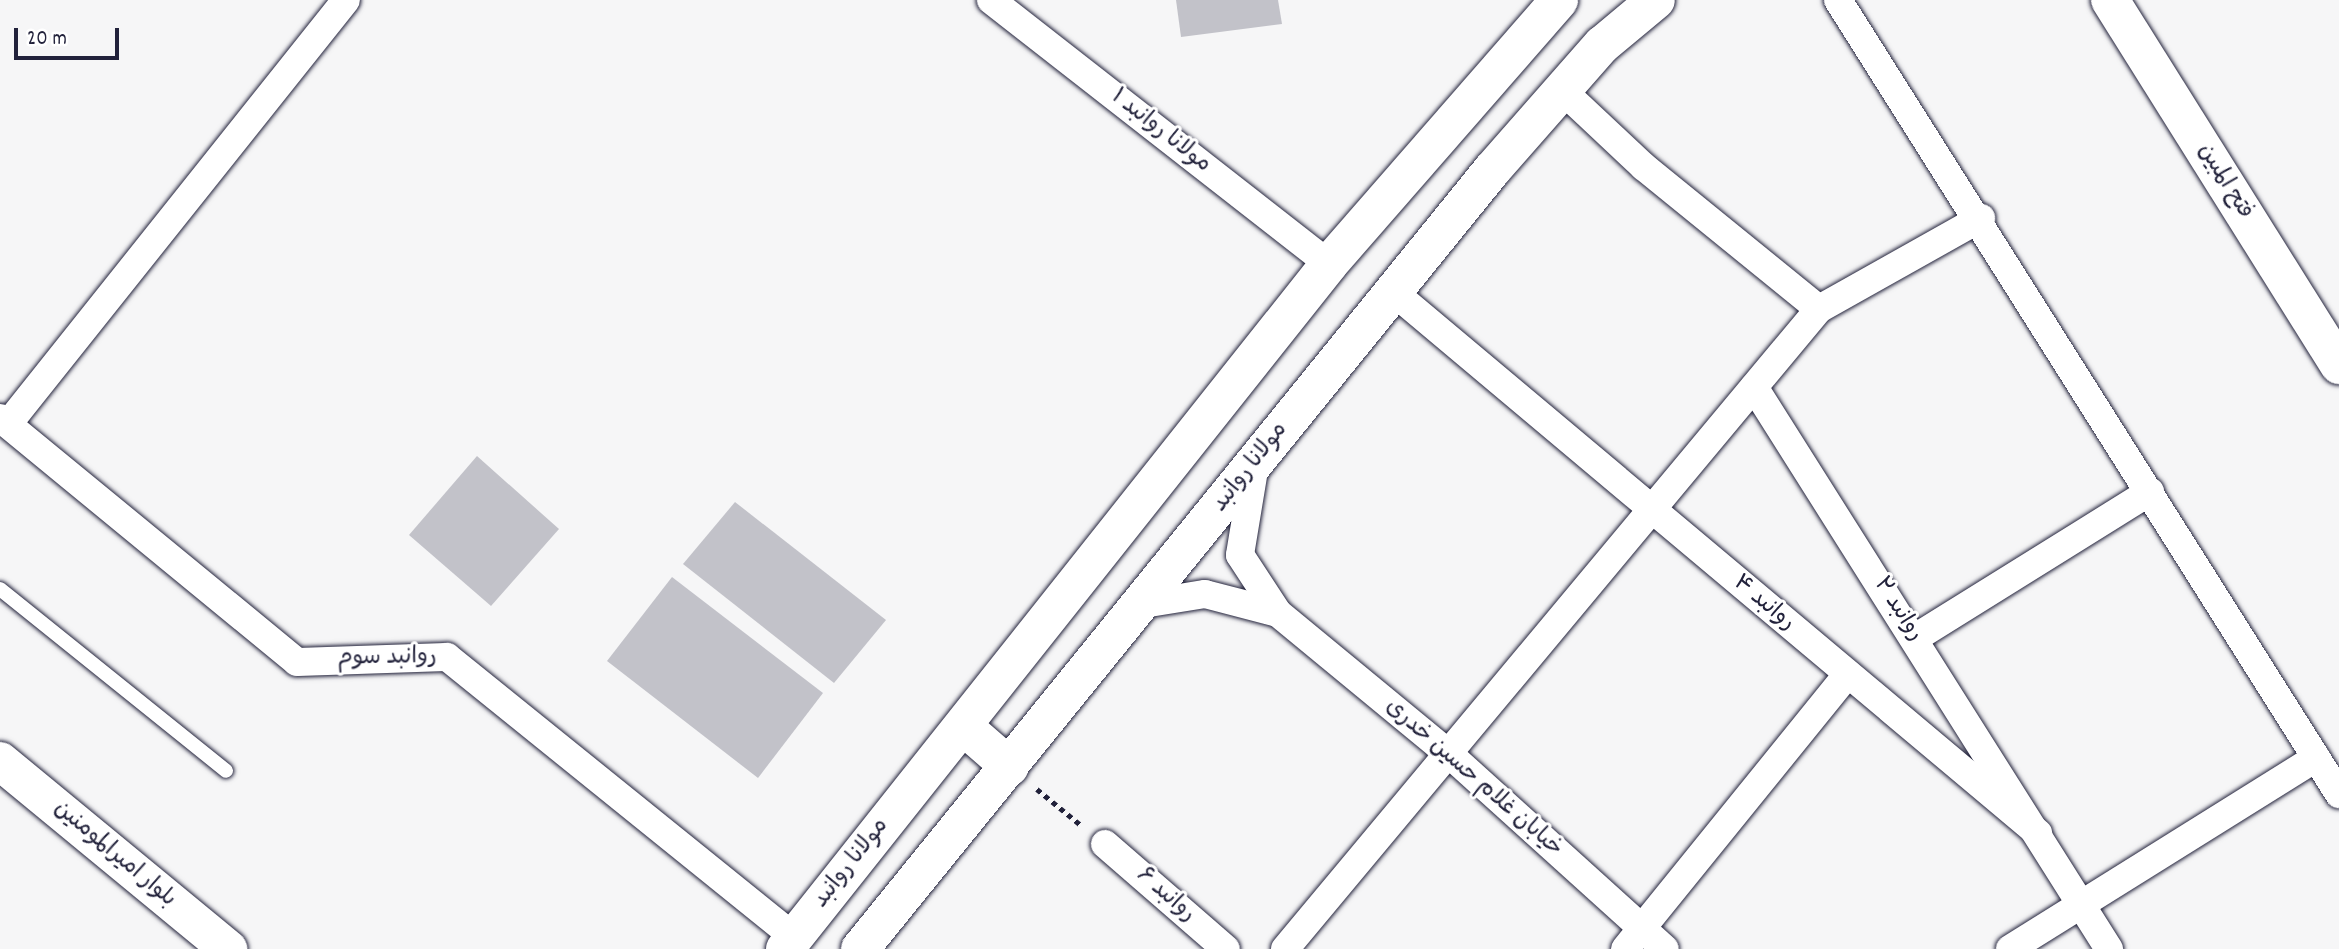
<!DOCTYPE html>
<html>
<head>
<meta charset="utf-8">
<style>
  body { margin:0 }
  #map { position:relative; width:2339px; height:949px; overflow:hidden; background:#f6f6f7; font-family:Dekko,"Playpen Sans Arabic",sans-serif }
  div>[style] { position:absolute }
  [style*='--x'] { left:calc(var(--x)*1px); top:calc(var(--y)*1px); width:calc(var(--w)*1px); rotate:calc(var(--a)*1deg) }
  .building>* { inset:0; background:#c2c2c9 }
  .path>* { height:4.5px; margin-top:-2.25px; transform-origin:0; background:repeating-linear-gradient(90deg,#22223b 0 5px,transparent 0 10px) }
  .roads { filter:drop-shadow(0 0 2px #22223b) drop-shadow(0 0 2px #22223b) }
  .lane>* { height:14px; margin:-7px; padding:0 7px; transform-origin:7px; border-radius:7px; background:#fff }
  .street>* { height:28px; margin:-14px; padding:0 14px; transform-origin:14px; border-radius:14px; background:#fff }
  .secondary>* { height:38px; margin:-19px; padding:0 19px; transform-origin:19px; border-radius:19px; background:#fff }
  span { translate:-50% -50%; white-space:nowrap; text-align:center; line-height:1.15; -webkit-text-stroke:6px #fff; paint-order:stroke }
  .street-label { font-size:23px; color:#22223b }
  .scale { position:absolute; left:14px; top:28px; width:105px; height:32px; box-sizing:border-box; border:4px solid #22223b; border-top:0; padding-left:9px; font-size:21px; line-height:24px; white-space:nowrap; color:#22223b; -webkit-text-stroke:5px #fff; paint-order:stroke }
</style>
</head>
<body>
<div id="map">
  <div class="building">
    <div style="clip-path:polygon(1176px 0,1278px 0,1282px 24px,1181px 37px)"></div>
    <div style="clip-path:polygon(477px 456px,559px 529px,491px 606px,409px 535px)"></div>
    <div style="clip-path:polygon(735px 502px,886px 620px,834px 683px,683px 564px)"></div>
    <div style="clip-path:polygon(672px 577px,823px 693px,758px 778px,607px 661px)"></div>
  </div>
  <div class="path">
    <div style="--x:1037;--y:789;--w:58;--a:39.4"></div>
  </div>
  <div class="roads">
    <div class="lane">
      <div style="--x:0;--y:589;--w:290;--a:38.8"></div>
    </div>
    <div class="street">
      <div style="--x:991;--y:0;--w:429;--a:38"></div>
      <div style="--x:1838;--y:0;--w:939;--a:57.75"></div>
      <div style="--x:1563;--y:91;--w:111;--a:43.2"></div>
      <div style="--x:1644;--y:167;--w:225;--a:39.1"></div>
      <div style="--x:1391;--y:290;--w:845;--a:40.01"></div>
      <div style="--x:1754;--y:387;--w:665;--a:57.72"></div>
      <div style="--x:0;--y:418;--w:384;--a:39.4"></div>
      <div style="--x:297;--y:662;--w:150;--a:-1.9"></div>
      <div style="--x:447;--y:657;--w:446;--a:38.9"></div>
      <div style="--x:8;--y:424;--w:542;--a:-51.44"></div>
      <div style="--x:1254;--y:470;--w:86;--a:99.4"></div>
      <div style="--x:1240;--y:555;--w:69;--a:56.8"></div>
      <div style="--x:1278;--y:613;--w:220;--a:39.5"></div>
      <div style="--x:1448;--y:753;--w:292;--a:42.1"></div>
      <div style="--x:1143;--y:604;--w:63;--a:-9.2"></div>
      <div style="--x:1205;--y:594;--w:75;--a:14.6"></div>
      <div style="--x:1915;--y:638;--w:277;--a:-31.9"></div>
      <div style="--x:1105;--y:844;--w:160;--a:41"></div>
      <div style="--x:1285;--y:949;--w:834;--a:-50.16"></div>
      <div style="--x:1819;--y:309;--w:186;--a:-29.3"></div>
      <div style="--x:1625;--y:949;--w:354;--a:-51"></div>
      <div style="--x:2010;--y:949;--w:361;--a:-32"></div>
    </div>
    <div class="secondary">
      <div style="--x:2110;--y:0;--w:431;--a:57.9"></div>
      <div style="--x:963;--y:726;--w:62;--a:41.1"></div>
      <div style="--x:0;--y:761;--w:296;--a:39.5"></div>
      <div style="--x:785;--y:949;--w:875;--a:-51.54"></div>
      <div style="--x:1329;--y:264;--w:350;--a:-48.9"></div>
      <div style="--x:860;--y:949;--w:1003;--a:-50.95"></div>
      <div style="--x:1492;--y:170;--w:167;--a:-48.7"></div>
      <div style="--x:1602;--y:45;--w:70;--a:-39.8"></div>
    </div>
  </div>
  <div class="street-label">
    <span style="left:1160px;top:132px;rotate:38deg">مولانا روانبد ۱</span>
    <span style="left:2224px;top:182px;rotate:58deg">فتح المبین</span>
    <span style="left:1251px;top:468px;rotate:-52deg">مولانا روانبد</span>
    <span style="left:1763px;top:604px;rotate:40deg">روانبد ۴</span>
    <span style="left:1897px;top:610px;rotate:57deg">روانبد ۲</span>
    <span style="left:387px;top:659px;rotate:-1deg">روانبد سوم</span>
    <span style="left:1473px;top:779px;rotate:41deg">خیابان غلام حسین خدری</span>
    <span style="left:114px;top:855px;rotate:40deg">بلوار امیرالمومنین</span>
    <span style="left:852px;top:864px;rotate:-52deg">مولانا روانبد</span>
    <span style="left:1165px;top:896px;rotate:41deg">روانبد ۶</span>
  </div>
  <div class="scale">20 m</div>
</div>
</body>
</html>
